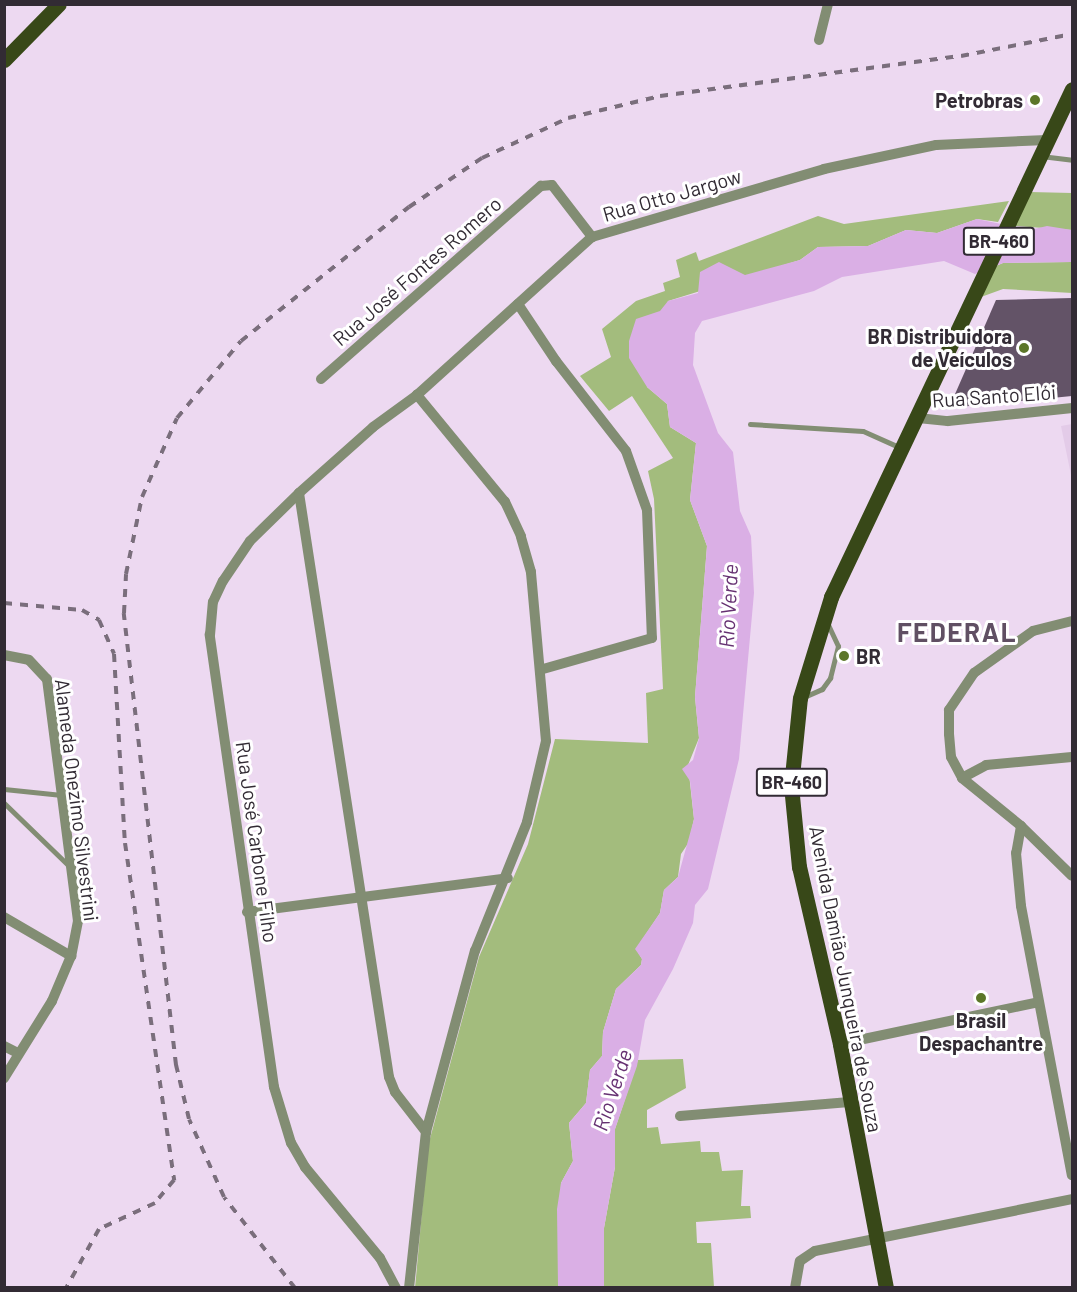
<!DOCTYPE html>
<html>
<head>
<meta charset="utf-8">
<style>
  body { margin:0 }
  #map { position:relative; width:1077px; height:1292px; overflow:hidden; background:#edd9f1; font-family:Barlow,sans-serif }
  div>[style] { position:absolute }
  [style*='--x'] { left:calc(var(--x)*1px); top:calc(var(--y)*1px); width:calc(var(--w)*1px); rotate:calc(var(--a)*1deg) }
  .built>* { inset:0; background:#e3cbe8 }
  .forest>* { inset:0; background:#a3bc7d }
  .water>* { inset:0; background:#daafe5 }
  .building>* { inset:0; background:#635367 }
  .lane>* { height:5px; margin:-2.5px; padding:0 2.5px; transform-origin:2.5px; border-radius:2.5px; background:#828d73 }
  .street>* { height:10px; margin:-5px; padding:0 5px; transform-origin:5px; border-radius:5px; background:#828d73 }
  .primary>* { height:15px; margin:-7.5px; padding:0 7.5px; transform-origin:7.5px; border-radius:7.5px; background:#384818 }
  .rail>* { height:4px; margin-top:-2px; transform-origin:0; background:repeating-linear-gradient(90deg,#7a6e7c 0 8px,transparent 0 16px) }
  .dots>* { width:16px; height:16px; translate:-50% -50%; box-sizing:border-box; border:3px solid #fff; border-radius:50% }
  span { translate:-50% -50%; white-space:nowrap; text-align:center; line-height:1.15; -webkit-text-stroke:6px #fff; paint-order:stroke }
  .shield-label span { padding:2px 4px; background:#fff; border:2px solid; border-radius:4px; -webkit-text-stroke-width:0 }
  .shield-label { font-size:18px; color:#322b34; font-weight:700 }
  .poi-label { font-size:20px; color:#322b34; font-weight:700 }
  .right { translate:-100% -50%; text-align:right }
  .left { translate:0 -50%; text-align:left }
  .street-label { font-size:20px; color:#322b34 }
  .water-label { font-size:21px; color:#663172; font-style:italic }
  .district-label { font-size:26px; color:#604f63; font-weight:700; letter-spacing:1.5px }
  .frame { position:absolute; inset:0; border:6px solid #322b34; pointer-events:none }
</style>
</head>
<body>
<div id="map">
  <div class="built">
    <div style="clip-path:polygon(1072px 424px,1072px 480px,1061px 426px)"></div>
  </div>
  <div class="forest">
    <div style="clip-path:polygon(1030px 192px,1072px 193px,1072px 230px,1015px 226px)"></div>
    <div style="clip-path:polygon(1009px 201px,998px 222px,977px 219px,937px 233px,906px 230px,868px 246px,818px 247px,800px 260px,668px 301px,647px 387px,667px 404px,670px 427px,696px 443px,690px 500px,707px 546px,695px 697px,699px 738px,688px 765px,694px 819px,689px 842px,681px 854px,678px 877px,664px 890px,660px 913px,636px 949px,642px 959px,641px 965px,616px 989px,603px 1032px,602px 1056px,590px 1070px,586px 1103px,569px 1123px,573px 1161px,561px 1183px,558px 1287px,415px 1288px,428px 1146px,479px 957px,528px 844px,555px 739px,648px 743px,646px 693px,663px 689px,654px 499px,648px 471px,673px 458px,632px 396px,609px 411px,580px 376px,611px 357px,602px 329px,636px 301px,665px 291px,663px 283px,680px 277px,676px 260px,696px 252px,699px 261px,818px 216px,844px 224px)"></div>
    <div style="clip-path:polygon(1072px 262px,1072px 293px,1003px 289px,981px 297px,996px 266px,1003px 263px)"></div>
    <div style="clip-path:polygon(683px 1059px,686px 1088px,647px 1110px,647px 1128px,658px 1127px,661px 1144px,700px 1141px,701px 1152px,719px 1152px,722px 1171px,743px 1170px,741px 1206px,750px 1206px,751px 1218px,696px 1222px,697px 1243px,711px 1243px,714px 1287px,604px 1287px,604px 1228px,615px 1167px,615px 1129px,638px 1060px)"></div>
  </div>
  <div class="water">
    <div style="clip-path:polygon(977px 219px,1030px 230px,1047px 226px,1072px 230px,1072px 262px,1003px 263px,975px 274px,944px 261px,842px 277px,814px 291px,702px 321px,695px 333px,693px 365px,718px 433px,733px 452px,740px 511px,751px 536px,754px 593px,739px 759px,708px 889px,695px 905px,693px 923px,673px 969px,645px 1020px,637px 1066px,615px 1129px,615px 1167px,604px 1228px,604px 1287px,558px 1287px,557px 1209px,561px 1183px,573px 1161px,569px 1123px,586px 1103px,590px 1070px,602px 1056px,603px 1032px,616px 989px,641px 965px,642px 959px,635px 949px,660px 913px,664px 890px,678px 877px,694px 819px,690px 781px,682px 769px,693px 760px,699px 738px,695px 697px,707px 546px,690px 500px,696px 443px,670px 427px,667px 404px,647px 387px,629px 358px,629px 341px,636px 319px,660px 311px,668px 301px,698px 293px,700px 272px,719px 262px,745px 275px,800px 260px,818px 247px,868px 246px,906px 230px,937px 233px)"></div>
  </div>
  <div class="building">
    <div style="clip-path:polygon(1072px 298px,1072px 396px,949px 408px,996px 300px)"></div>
  </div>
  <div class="lane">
    <div style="--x:1041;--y:156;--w:31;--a:7"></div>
    <div style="--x:750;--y:424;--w:113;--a:3.5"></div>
    <div style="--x:863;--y:431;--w:42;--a:24.1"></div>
    <div style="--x:804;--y:697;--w:20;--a:-24"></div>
    <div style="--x:822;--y:689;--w:14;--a:-54"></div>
    <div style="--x:830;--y:678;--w:33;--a:-76"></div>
    <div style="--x:838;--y:646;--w:26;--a:-115"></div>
    <div style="--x:4;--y:789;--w:58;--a:5.9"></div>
    <div style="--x:4;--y:803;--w:92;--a:44.1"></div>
  </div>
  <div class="street">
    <div style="--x:819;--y:40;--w:37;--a:-76"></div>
    <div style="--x:518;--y:304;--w:69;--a:56.3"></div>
    <div style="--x:556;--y:361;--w:114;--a:52.1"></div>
    <div style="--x:626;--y:451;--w:63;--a:70.4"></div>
    <div style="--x:647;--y:510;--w:128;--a:87.8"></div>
    <div style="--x:652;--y:638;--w:116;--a:164.1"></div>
    <div style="--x:321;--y:379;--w:293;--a:-41.3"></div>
    <div style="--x:541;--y:186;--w:11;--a:-5"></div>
    <div style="--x:552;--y:185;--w:66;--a:52.4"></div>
    <div style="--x:918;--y:418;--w:30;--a:6"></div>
    <div style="--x:948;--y:421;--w:125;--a:-6"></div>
    <div style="--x:299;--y:493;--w:591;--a:81.24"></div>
    <div style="--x:389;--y:1077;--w:16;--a:68"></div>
    <div style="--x:395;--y:1092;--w:51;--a:52.2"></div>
    <div style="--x:1072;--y:621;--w:40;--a:165.6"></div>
    <div style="--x:1033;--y:631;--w:72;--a:144.6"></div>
    <div style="--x:974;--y:673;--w:45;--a:124"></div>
    <div style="--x:949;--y:710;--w:24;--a:90"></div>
    <div style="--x:949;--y:734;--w:23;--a:85"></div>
    <div style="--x:951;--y:757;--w:24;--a:62"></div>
    <div style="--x:962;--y:778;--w:76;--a:39.1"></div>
    <div style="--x:1021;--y:826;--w:71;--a:44.4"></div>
    <div style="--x:4;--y:655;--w:25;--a:11"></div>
    <div style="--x:29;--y:660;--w:26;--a:47"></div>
    <div style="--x:47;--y:679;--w:244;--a:82.7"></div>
    <div style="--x:78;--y:921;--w:36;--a:101"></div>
    <div style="--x:71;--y:956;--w:49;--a:112.9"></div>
    <div style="--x:52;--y:1001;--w:91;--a:121.9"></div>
    <div style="--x:962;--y:778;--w:27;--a:-28"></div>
    <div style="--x:986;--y:765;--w:86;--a:-5.3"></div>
    <div style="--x:1021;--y:826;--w:27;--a:100"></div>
    <div style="--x:1016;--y:853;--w:53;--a:84.6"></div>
    <div style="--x:1021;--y:906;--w:274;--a:79.3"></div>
    <div style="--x:247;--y:912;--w:263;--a:-7.4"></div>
    <div style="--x:4;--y:917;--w:78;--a:30.2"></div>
    <div style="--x:840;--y:1044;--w:203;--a:-11.9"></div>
    <div style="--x:4;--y:1046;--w:16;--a:27"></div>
    <div style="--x:680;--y:1116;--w:170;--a:-4.7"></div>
    <div style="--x:396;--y:1288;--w:34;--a:-118"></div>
    <div style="--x:380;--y:1258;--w:118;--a:-129.5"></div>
    <div style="--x:305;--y:1167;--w:28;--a:-120"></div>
    <div style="--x:291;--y:1143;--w:59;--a:-106.9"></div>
    <div style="--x:274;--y:1087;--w:457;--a:-98.1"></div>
    <div style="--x:210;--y:635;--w:33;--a:-85"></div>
    <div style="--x:213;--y:602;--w:23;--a:-65"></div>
    <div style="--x:223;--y:581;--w:48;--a:-56"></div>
    <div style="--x:250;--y:541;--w:69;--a:-44.4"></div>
    <div style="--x:299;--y:493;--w:99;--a:-41.7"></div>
    <div style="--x:373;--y:427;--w:54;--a:-36"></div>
    <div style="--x:417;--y:395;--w:236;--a:-42.1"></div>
    <div style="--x:592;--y:237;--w:242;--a:-16.3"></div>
    <div style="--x:824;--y:169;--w:115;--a:-12.1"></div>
    <div style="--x:936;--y:145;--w:111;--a:-2.6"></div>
    <div style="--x:409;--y:1288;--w:157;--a:-83.8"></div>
    <div style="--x:426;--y:1132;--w:188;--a:-74.9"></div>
    <div style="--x:475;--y:951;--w:139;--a:-68"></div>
    <div style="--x:527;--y:822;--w:83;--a:-76.8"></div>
    <div style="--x:546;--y:741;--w:170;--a:-95.1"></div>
    <div style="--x:531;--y:572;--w:37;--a:-106"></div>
    <div style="--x:521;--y:536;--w:38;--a:-115"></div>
    <div style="--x:505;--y:502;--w:139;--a:-129.4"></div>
    <div style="--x:795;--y:1288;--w:27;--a:-80"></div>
    <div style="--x:800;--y:1261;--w:18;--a:-34"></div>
    <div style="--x:815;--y:1251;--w:262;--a:-11.4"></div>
  </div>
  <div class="primary">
    <div style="--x:4;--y:60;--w:78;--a:-45.5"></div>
    <div style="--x:886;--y:1288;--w:248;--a:-100.7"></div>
    <div style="--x:840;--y:1044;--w:182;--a:-103"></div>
    <div style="--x:799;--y:867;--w:81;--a:-95.6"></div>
    <div style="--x:791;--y:786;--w:88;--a:-84.2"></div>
    <div style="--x:800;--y:698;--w:106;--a:-72.9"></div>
    <div style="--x:831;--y:597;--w:562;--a:-64.62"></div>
  </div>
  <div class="rail">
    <div style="--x:4;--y:603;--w:78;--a:5.1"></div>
    <div style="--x:82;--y:610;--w:20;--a:30"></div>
    <div style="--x:99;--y:620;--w:37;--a:66"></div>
    <div style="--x:114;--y:654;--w:189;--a:86.7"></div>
    <div style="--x:125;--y:843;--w:341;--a:81.7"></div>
    <div style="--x:174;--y:1180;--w:30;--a:130"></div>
    <div style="--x:155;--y:1203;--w:62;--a:155.1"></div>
    <div style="--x:99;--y:1229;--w:68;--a:119.2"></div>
    <div style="--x:295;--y:1288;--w:115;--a:-128"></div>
    <div style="--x:224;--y:1197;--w:85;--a:-114.2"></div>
    <div style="--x:189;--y:1119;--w:56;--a:-103.5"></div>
    <div style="--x:176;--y:1065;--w:455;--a:-96.6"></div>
    <div style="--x:124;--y:613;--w:39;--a:-87"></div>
    <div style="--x:126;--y:574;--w:79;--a:-78.3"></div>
    <div style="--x:142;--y:497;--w:86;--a:-66.1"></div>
    <div style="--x:177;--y:418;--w:100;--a:-50.3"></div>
    <div style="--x:241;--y:341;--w:215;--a:-38.6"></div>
    <div style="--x:409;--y:207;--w:88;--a:-33.9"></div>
    <div style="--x:482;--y:158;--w:95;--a:-24.9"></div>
    <div style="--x:568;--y:118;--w:95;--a:-13.4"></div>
    <div style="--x:660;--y:96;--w:304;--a:-7.6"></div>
    <div style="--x:961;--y:56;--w:113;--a:-11.2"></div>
  </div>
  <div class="dots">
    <div style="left:1035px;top:100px;background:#5c7629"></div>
    <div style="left:1024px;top:348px;background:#5c7629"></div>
    <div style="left:844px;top:656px;background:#5c7629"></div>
    <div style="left:981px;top:998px;background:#5c7629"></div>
  </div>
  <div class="shield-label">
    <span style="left:999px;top:241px">BR-460</span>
    <span style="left:792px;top:782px">BR-460</span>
  </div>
  <div class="poi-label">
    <span class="right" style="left:1023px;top:100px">Petrobras</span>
    <span class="right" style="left:1012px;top:348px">BR Distribuidora<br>de Veículos</span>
    <span class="left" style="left:856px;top:656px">BR</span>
    <span style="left:981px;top:1032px">Brasil<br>Despachantre</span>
  </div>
  <div class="street-label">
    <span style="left:672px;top:195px;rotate:-16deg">Rua Otto Jargow</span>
    <span style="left:417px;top:271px;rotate:-41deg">Rua José Fontes Romero</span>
    <span style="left:994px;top:396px;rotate:-4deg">Rua Santo Elói</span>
    <span style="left:77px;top:800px;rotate:83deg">Alameda Onezimo Silvestrini</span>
    <span style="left:257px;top:842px;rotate:82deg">Rua José Carbone Filho</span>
    <span style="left:846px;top:979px;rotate:79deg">Avenida Damião Junqueira de Souza</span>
  </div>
  <div class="water-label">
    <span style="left:728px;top:606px;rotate:-87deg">Rio Verde</span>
    <span style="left:612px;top:1090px;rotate:-72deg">Rio Verde</span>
  </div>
  <div class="district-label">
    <span style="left:957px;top:632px">FEDERAL</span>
  </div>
  <div class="frame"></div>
</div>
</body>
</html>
